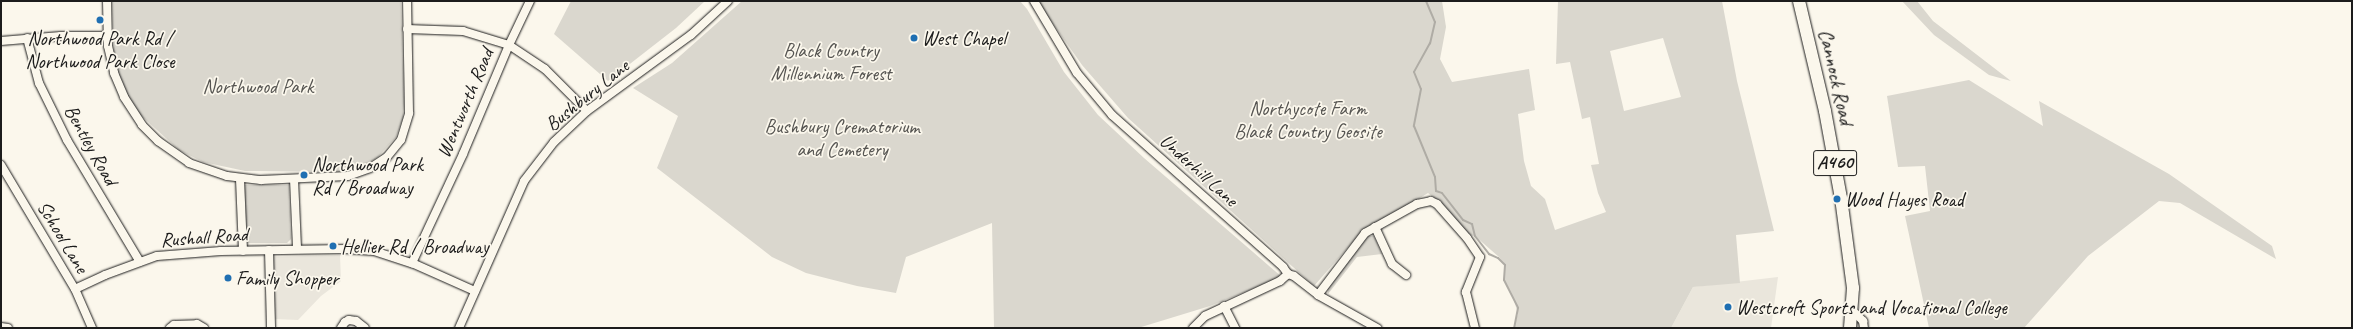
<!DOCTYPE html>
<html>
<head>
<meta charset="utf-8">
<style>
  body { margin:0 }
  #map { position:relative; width:2353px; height:329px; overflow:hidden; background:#fbf7ec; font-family:Caveat,sans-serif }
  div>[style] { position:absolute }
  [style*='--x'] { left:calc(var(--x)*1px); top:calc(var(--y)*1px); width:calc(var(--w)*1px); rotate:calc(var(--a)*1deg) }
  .built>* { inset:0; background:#eae6dc }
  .green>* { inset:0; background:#dad7ce }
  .stream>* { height:2px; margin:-1px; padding:0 1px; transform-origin:1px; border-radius:1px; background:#afaca5 }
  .roads { filter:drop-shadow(0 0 1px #1c1c1c) drop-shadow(0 0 1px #1c1c1c) }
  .minor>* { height:8px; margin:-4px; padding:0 4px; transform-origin:4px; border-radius:4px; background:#fbf7ec }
  .highway>* { height:12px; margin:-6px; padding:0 6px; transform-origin:6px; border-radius:6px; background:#fbf7ec }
  .dots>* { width:11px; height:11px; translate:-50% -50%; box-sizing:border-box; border:2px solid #fbf7ec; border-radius:50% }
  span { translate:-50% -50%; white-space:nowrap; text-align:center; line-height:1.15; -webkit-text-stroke:3.5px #fbf7ec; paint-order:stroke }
  .shield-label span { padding:1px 3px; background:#fbf7ec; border:1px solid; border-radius:3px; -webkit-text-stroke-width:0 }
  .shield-label { font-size:19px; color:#1c1c1c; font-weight:700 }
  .poi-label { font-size:20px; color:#1c1c1c }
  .left { translate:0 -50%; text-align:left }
  .park-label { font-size:20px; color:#555451 }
  .street-label { font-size:20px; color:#1c1c1c }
  .frame { position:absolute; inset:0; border:2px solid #1c1c1c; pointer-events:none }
</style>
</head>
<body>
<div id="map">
  <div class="built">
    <div style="clip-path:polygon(340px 255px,341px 281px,321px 296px,298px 320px,275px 319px,270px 257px)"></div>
    <div style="clip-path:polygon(1778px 277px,1771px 328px,1671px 328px,1693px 287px)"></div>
  </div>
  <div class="green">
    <div style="clip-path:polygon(112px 1px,401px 1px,404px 103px,403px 118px,396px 137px,378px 157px,364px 166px,348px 172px,245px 171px,203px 162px,179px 150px,136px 111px,123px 89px,114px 61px)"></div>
    <div style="clip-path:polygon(571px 1px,705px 1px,676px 28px,608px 81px,554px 34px)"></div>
    <div style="clip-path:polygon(742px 1px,1020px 1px,1027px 9px,1064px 72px,1098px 115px,1144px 158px,1282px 277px,1210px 306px,1138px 328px,994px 328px,992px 223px,906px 257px,896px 293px,857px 286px,806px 273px,772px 257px,657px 168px,678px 116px,633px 88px,672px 63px)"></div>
    <div style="clip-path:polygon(evenodd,1037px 1px,1442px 1px,1446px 27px,1440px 59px,1452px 82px,1529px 69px,1535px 110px,1518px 114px,1524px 161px,1531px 186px,1545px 199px,1555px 230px,1606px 212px,1598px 193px,1591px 165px,1599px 164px,1590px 117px,1582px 119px,1570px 62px,1556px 64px,1558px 1px,1722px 1px,1737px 81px,1774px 231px,1736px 235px,1740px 283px,1693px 287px,1671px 328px,1514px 328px,1518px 313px,1511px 292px,1504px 280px,1505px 265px,1499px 257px,1475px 236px,1468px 235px,1439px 202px,1428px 193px,1358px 236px,1314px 286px,1128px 118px,1082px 65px,1037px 1px,1663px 38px,1681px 97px,1624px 111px,1610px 51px,1663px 38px)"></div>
    <div style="clip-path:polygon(1902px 1px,1917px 1px,1933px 21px,2011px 81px,1989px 75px,1934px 35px)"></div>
    <div style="clip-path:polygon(1969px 80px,2043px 126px,2039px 101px,2169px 174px,2272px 246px,2276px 259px,2180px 203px,2159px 201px,2088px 256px,2024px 328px,1929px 328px,1905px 216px,1930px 211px,1925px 166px,1898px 167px,1887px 96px)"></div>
    <div style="clip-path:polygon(243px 185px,289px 185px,291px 239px,287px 243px,247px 243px,244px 240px)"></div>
    <div style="clip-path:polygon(1368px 236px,1374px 236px,1382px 254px,1357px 257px,1328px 294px,1327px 286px)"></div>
  </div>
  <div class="stream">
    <div style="--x:1426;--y:1;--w:23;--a:67"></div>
    <div style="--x:1435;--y:22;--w:22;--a:103"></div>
    <div style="--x:1430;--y:43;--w:33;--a:119"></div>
    <div style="--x:1414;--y:72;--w:18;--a:68"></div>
    <div style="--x:1421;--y:89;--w:38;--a:101"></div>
    <div style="--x:1414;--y:126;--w:55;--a:67.6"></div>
    <div style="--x:1435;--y:177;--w:14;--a:86"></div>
    <div style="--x:1436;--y:191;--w:6;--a:18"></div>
    <div style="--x:1442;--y:193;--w:34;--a:52"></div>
    <div style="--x:1463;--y:220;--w:10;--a:24"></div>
    <div style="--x:1472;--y:224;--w:12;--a:76"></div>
    <div style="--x:1475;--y:236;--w:23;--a:52"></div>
    <div style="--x:1489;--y:254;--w:10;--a:24"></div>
    <div style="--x:1498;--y:258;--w:10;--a:45"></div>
    <div style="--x:1505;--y:265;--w:15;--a:94"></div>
    <div style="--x:1504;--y:280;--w:31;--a:63"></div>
    <div style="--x:1518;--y:308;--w:20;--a:101"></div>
  </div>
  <div class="roads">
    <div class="minor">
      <div style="--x:107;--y:1;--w:45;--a:88.7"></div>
      <div style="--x:108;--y:46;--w:28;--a:77"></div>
      <div style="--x:114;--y:73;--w:26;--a:67"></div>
      <div style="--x:124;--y:97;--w:33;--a:57"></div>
      <div style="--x:142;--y:125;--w:23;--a:45"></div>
      <div style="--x:158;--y:141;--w:38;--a:35"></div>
      <div style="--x:189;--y:163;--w:40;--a:18.9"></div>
      <div style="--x:227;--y:176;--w:34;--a:7"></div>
      <div style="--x:261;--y:180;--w:87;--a:-2.6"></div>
      <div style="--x:348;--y:176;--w:23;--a:-20"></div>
      <div style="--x:370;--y:168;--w:20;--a:-33"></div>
      <div style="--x:387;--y:157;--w:22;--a:-51"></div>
      <div style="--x:401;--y:140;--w:28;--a:-73"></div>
      <div style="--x:409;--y:113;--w:112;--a:-91"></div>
      <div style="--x:1034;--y:1;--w:84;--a:59.2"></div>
      <div style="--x:1077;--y:73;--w:55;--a:50.2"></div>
      <div style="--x:1112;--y:115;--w:229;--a:41.6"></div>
      <div style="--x:1283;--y:267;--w:9;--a:54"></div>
      <div style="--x:1288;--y:274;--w:6;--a:18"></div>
      <div style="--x:1294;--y:276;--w:31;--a:38"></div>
      <div style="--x:1318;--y:295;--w:68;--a:29.2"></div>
      <div style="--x:407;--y:29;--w:56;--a:2"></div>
      <div style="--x:463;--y:31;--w:48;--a:16.9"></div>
      <div style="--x:509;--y:45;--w:43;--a:33.7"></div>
      <div style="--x:545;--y:69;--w:59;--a:45"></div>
      <div style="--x:27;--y:38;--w:47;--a:75.1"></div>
      <div style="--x:39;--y:83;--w:64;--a:63.8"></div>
      <div style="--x:67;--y:140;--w:142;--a:59.1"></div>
      <div style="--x:1;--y:41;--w:60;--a:-4.8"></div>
      <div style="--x:61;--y:36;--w:47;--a:0"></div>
      <div style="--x:1;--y:165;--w:144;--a:59.2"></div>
      <div style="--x:75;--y:289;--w:43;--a:66.4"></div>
      <div style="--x:240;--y:179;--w:72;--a:87.6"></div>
      <div style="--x:294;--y:179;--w:70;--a:87.5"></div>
      <div style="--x:1375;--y:227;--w:41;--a:65.3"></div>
      <div style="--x:1392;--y:264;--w:18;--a:38"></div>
      <div style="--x:269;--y:250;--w:78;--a:88.5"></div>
      <div style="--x:412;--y:263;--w:120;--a:-64.9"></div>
      <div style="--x:463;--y:154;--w:118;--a:-67.1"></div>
      <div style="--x:509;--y:45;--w:49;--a:-64.5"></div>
      <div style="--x:75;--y:289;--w:33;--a:-25"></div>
      <div style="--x:105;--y:275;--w:55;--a:-20.1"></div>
      <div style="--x:157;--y:256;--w:64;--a:-4.5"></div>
      <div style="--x:221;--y:251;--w:124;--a:-0.9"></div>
      <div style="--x:345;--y:249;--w:29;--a:4"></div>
      <div style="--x:374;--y:251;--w:40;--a:18"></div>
      <div style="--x:412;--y:263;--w:69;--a:24"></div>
      <div style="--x:1318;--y:295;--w:78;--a:-52.8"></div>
      <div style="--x:1365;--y:233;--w:60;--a:-29.1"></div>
      <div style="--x:1417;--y:204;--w:14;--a:-12"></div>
      <div style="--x:1431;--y:201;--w:7;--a:27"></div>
      <div style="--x:1437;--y:204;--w:45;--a:48.6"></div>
      <div style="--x:1467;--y:238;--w:23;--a:56"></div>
      <div style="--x:1480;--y:257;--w:38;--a:112"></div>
      <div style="--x:1466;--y:292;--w:37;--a:76"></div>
      <div style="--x:1224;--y:306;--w:25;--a:63"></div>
      <div style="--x:1852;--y:310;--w:16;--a:45"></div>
      <div style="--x:1863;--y:321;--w:7;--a:82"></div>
      <div style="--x:1;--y:327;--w:7;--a:8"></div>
      <div style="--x:170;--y:328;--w:5;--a:-37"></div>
      <div style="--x:174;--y:325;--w:23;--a:-2"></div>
      <div style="--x:197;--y:324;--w:8;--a:30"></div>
      <div style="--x:341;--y:328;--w:7;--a:-56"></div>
      <div style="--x:345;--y:322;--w:4;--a:-27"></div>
      <div style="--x:349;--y:320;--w:7;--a:8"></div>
      <div style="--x:356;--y:321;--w:11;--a:38"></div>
      <div style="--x:459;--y:328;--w:161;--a:-66.1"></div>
      <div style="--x:524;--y:181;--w:49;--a:-52.4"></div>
      <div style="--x:554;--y:142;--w:45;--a:-43.2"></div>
      <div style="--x:587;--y:111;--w:129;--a:-36.2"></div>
      <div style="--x:691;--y:35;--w:50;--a:-42.6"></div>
      <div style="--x:1193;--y:328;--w:17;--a:-45"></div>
      <div style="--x:1205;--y:316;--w:83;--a:-25"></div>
      <div style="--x:1280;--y:281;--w:11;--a:-41"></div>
    </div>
    <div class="highway">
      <div style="--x:1799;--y:1;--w:113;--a:76.7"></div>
      <div style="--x:1825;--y:111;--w:88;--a:79.6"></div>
      <div style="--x:1841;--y:198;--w:91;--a:82.4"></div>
      <div style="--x:1853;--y:288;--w:40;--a:94.3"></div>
    </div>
  </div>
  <div class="dots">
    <div style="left:100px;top:20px;background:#1f6fb2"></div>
    <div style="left:914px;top:38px;background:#1f6fb2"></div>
    <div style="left:304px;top:175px;background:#1f6fb2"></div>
    <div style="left:1837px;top:199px;background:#1f6fb2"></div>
    <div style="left:333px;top:246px;background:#1f6fb2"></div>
    <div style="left:228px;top:278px;background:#1f6fb2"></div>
    <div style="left:1728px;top:307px;background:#1f6fb2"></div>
  </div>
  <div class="shield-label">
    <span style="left:1835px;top:163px">A460</span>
  </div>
  <div class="poi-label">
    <span style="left:100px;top:50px">Northwood Park Rd /<br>Northwood Park Close</span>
    <span class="left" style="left:922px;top:38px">West Chapel</span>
    <span class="left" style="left:312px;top:176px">Northwood Park<br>Rd / Broadway</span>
    <span class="left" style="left:1845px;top:199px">Wood Hayes Road</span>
    <span class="left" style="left:341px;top:246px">Hellier Rd / Broadway</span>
    <span class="left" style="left:236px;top:278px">Family Shopper</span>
    <span class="left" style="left:1736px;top:307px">Westcroft Sports and Vocational College</span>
  </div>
  <div class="park-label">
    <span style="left:831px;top:62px">Black Country<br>Millennium Forest</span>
    <span style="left:258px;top:86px">Northwood Park</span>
    <span style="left:1308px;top:120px">Northycote Farm<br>Black Country Geosite</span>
    <span style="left:842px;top:138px">Bushbury Crematorium<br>and Cemetery</span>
  </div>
  <div class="street-label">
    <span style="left:1836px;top:77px;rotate:77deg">Cannock Road</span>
    <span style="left:587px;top:95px;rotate:-39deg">Bushbury Lane</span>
    <span style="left:465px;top:103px;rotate:-67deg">Wentworth Road</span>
    <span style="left:91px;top:145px;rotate:61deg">Bentley Road</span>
    <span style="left:1199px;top:170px;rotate:42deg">Underhill Lane</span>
    <span style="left:63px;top:237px;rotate:59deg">School Lane</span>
    <span style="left:204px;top:237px;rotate:-4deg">Rushall Road</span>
  </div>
  <div class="frame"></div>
</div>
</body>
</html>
